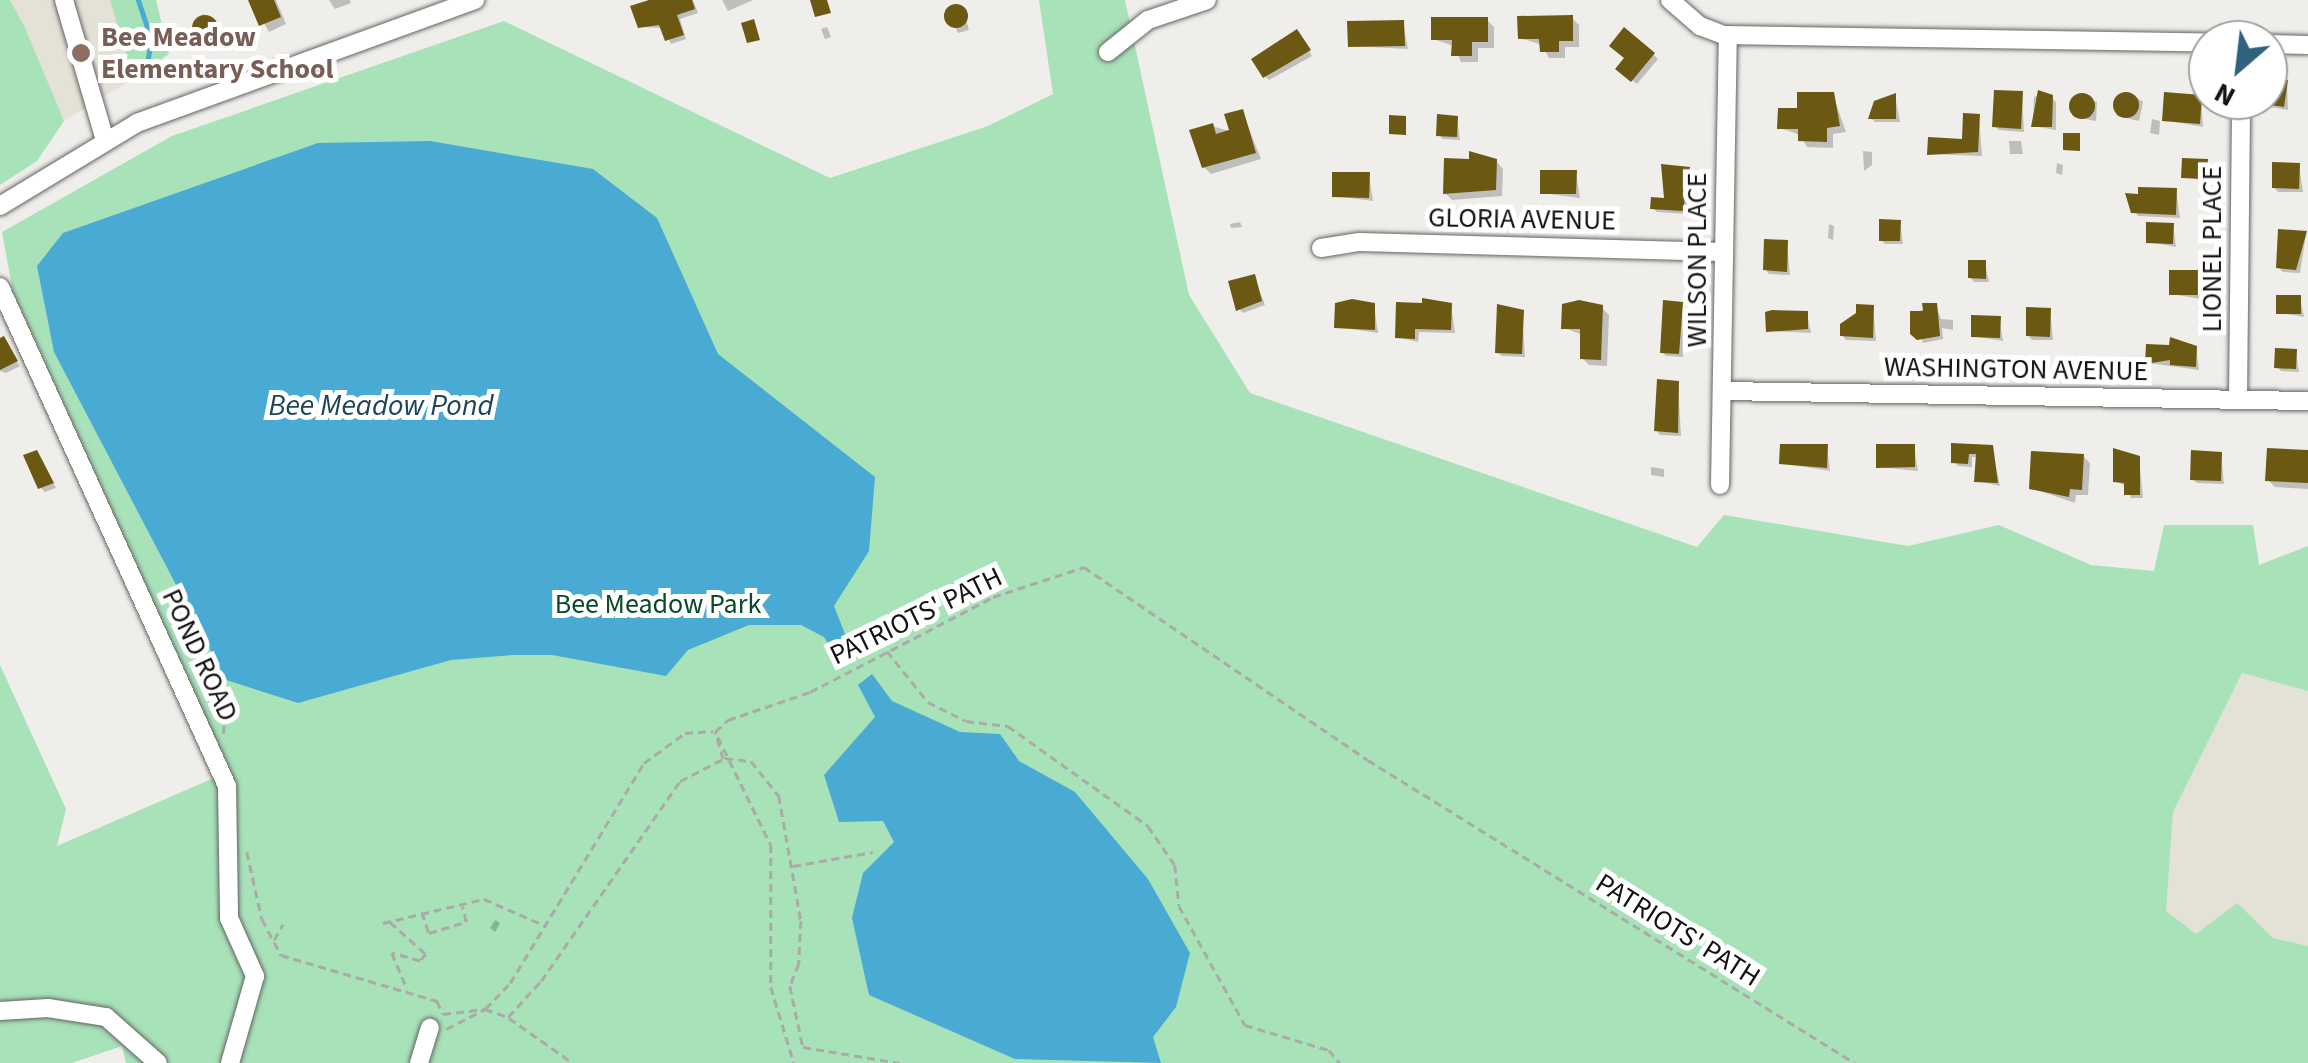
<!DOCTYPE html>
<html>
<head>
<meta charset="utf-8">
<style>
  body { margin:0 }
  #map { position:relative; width:2308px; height:1063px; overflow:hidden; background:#efeeeb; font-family:"Source Sans 3",sans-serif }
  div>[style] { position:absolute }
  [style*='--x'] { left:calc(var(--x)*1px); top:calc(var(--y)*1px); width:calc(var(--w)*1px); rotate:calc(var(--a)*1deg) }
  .built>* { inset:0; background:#e4e1d7 }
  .green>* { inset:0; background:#a7e2b9 }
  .water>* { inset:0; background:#49aad4 }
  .shadow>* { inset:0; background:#0003 }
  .stream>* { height:5px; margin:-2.5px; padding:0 2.5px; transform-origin:2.5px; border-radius:2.5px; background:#49aad4 }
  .building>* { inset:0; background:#6b5813 }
  .round { border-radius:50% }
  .path>* { height:2.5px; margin-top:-1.25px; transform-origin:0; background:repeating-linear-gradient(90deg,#abaaa8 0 8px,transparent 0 13px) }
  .roads { filter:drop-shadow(0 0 2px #656461) drop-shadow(0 0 2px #656461) }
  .minor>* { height:18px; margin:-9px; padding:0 9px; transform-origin:9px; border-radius:9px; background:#fff }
  .dots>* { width:28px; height:28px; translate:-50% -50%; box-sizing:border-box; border:5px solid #fff; border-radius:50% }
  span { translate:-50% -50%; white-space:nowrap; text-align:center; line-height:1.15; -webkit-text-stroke:10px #fff; paint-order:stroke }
  .education-label { font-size:28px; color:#785e54; font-weight:700 }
  .left { translate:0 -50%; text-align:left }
  .street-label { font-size:28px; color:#141312 }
  .park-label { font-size:28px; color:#0b4928 }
  .water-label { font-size:30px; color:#1c4558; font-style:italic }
  .north { position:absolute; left:2188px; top:20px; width:100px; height:100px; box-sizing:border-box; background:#fff; border:2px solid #a1a1a0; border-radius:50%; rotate:208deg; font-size:28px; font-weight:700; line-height:40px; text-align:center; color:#141312 }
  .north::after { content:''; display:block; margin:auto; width:35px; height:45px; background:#30617f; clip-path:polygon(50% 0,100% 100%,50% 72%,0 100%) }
</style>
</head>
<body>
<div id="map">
  <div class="built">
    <div style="clip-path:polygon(10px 0,110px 0,133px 79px,64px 121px)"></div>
    <div style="clip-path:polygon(2242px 673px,2308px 691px,2308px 946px,2273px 938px,2237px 904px,2196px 935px,2166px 911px,2173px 812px)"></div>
  </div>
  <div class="green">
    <div style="clip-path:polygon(0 0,10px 0,25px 28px,64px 121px,37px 161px,0 185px)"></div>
    <div style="clip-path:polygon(110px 0,156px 0,169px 54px,133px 79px)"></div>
    <div style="clip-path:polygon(1039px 0,1125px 0,1189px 295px,1250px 393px,1697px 547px,1724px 515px,1908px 546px,1999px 525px,2091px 565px,2154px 571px,2164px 525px,2253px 525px,2259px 565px,2308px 546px,2308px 691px,2242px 673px,2173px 812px,2166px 911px,2196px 934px,2237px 903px,2273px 938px,2308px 946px,2308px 1063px,126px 1063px,122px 1046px,72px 1063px,0 1063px,0 665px,66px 809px,57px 846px,230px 771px,13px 292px,2px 232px,172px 136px,504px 21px,830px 178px,988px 126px,1053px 94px)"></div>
  </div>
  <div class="water">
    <div style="clip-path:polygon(430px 141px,593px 169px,657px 218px,718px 354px,875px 477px,869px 551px,834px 606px,851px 649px,837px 657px,824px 637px,801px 625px,749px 625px,688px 650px,666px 676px,552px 655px,512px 655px,451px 660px,298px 703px,226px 680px,54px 352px,37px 266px,63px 233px,318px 143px)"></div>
    <div style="clip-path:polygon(872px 674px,892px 701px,960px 732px,1000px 734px,1019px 761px,1075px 792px,1148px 879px,1190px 953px,1176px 1007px,1153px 1037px,1161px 1063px,1015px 1059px,869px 995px,852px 918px,863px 873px,894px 842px,883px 821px,839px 822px,824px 775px,875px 717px,858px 685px)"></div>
  </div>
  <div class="shadow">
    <div style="clip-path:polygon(251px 0,276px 0,286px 24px,269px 32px)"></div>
    <div style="clip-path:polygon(329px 0,350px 0,351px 3px,335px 9px)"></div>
    <div style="clip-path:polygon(657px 0,693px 0,698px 13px,680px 19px,686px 39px,671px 44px,663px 28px,640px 27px)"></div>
    <div style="clip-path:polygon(722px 0,753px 0,728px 11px)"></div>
    <div style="clip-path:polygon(962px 6px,969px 30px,958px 33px,947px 10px)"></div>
    <div style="clip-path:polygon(204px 14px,222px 41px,208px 47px,197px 17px)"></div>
    <div style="clip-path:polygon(1572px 18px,1579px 25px,1579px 47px,1565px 47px,1565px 58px,1549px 58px,1542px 45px,1520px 38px)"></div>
    <div style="clip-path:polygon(1487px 20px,1494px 27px,1494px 48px,1478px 48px,1478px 62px,1461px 62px,1454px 46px,1433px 39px)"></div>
    <div style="clip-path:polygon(1403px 23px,1408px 49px,1350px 46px)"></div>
    <div style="clip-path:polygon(827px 27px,831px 37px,825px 39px,821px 29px)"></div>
    <div style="clip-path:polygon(1297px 32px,1312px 56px,1269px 80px,1265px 76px)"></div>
    <div style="clip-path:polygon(1654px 55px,1658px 59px,1637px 84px,1618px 69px,1627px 58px)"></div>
    <div style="clip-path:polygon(2287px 83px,2288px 110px,2271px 107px,2267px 103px)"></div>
    <div style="clip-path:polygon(2045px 92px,2056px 102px,2056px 130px,2033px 126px,2034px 97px)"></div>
    <div style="clip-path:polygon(2130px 93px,2143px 102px,2139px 121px,2117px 116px,2116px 98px)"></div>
    <div style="clip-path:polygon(2022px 94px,2024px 132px,1999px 130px,1995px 126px)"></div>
    <div style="clip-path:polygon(1833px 95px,1846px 132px,1833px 134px,1833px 148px,1807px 147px,1800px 135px,1780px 128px)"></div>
    <div style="clip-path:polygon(2075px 95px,2097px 102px,2096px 121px,2074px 117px)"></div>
    <div style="clip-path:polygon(1895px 96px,1900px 122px,1875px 122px,1871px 118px)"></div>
    <div style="clip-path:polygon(2201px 98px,2203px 127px,2164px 120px)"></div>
    <div style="clip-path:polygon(1242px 111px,1261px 159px,1211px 174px,1204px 167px,1212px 126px,1232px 132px)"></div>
    <div style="clip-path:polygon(1979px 116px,1982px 156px,1929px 154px,1964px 141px)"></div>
    <div style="clip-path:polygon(1457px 118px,1460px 140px,1443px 139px,1439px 135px)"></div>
    <div style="clip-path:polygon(2152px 119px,2160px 121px,2159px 135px,2150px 133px)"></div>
    <div style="clip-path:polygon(2009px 141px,2021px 141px,2023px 154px,2010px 154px)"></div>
    <div style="clip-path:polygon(1863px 151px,1872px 152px,1872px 165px,1864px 171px)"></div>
    <div style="clip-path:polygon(1496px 161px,1503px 169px,1502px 196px,1452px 200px,1445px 193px)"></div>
    <div style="clip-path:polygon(2207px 161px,2210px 182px,2184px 177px)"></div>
    <div style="clip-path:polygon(2057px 163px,2063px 165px,2062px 175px,2056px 173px)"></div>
    <div style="clip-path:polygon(2299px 166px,2303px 192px,2278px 192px,2274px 187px)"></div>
    <div style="clip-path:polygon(1689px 169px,1687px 214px,1657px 212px,1653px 208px,1666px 201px)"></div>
    <div style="clip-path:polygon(1576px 173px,1580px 198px,1542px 193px)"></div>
    <div style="clip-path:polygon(1369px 175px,1373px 201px,1335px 196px)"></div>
    <div style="clip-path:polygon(2176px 190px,2180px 218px,2138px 216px,2128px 202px,2128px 196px)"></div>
    <div style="clip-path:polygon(1240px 222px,1242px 227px,1231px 228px,1230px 224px)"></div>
    <div style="clip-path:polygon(1900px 222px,1903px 244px,1885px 244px,1881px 240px)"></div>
    <div style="clip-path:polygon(1829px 224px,1834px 226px,1833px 240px,1828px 238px)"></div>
    <div style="clip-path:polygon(2173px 225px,2176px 247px,2149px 242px)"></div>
    <div style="clip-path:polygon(2306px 234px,2300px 273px,2283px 272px,2278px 267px)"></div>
    <div style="clip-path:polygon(1787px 243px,1790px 275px,1769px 274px,1765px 269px)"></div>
    <div style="clip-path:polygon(1985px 263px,1989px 282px,1974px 282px,1970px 277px)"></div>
    <div style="clip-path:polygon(2199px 273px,2201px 299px,2171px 294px)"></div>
    <div style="clip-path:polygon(1254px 276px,1265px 305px,1243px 313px,1239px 309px)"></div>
    <div style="clip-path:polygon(2300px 297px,2304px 317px,2279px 313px)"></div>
    <div style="clip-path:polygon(1682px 304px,1683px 357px,1666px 356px,1662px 352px)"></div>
    <div style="clip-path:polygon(1374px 305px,1378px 333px,1337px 327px)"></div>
    <div style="clip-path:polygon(1451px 305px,1455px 333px,1419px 332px,1418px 342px,1397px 337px)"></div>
    <div style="clip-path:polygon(1936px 306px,1941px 319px,1953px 320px,1953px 330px,1942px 328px,1943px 339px,1923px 343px,1912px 313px)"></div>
    <div style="clip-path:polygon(1873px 307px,1876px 341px,1846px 340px,1842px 335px)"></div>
    <div style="clip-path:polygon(1602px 308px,1609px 315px,1607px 366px,1589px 365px,1582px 358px,1583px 335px,1564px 328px)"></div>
    <div style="clip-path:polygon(2050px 310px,2053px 340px,2032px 340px,2028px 335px)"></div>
    <div style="clip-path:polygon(1522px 313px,1525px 357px,1502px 356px,1497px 352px)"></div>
    <div style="clip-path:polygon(1807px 314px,1811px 333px,1769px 331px)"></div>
    <div style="clip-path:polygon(1999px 318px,2003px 341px,1973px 336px)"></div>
    <div style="clip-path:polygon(0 341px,20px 366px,6px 373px,0 371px)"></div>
    <div style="clip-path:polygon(2196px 348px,2199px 370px,2148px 363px)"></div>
    <div style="clip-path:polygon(2296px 352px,2299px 372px,2281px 371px,2277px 367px)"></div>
    <div style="clip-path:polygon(1678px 383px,1681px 436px,1660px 435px,1656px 430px)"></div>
    <div style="clip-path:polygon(1827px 446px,1830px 471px,1781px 463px)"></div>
    <div style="clip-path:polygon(1914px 446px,1918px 471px,1879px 467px)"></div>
    <div style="clip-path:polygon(1954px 446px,1992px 448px,2000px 486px,1977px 481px,1978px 457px,1972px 457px,1972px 467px,1957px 466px)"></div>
    <div style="clip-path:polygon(2308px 453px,2308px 489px,2275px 487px,2268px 480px)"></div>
    <div style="clip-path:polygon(2221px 454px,2224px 484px,2197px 483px,2192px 479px)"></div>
    <div style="clip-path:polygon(2083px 456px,2090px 463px,2088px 495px,2076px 495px,2075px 503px,2031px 488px)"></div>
    <div style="clip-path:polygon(41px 458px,56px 488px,45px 492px,40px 487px)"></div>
    <div style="clip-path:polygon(2139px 458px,2143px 498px,2131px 498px,2126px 486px,2115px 481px)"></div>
    <div style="clip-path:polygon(1651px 467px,1664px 469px,1664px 477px,1651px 475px)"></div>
    <div style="clip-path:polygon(495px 920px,500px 923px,495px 932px,490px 928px)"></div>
  </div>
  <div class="stream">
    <div style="--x:138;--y:0;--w:41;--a:71.6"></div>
    <div style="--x:151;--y:39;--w:39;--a:99"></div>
  </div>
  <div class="building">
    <div style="clip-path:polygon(248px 0,274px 0,281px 17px,259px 26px)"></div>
    <div style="clip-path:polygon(649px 0,692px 0,695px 9px,677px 15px,684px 35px,665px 41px,659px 25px,638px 28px,630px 6px)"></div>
    <div style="clip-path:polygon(810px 0,827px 0,831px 13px,815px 17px)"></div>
    <div class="round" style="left:944px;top:4px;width:24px;height:24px"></div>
    <div style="clip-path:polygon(1573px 15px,1573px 41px,1559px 41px,1559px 52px,1540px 52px,1539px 39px,1518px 39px,1517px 16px)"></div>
    <div class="round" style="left:192px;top:15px;width:26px;height:26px"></div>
    <div style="clip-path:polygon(1431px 17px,1488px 17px,1488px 42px,1472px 42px,1472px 56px,1451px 56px,1452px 40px,1431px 40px)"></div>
    <div style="clip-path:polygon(754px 19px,760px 40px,747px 43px,741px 23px)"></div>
    <div style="clip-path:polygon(1404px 20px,1405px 46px,1348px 47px,1347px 21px)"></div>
    <div style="clip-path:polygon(1624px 27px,1655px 53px,1631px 82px,1615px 69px,1624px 58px,1609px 46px)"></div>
    <div style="clip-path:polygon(1297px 29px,1311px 50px,1263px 78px,1251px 59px)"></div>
    <div style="clip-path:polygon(2271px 77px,2288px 80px,2284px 107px,2264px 104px)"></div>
    <div style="clip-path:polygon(1994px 90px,2023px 91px,2021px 129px,1992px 127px)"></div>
    <div style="clip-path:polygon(2038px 90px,2053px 95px,2052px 127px,2031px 127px)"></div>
    <div class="round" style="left:2113px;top:92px;width:26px;height:26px"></div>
    <div style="clip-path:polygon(1797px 92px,1834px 92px,1840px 126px,1827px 128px,1827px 142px,1798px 141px,1798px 129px,1777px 129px,1778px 108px,1797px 108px)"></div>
    <div style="clip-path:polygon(2164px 92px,2202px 95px,2200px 124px,2162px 121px)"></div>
    <div class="round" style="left:2069px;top:93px;width:26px;height:26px"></div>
    <div style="clip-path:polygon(1896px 93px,1896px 119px,1868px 119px,1874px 101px)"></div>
    <div style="clip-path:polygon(1243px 109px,1256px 153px,1202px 168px,1189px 130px,1213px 123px,1216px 134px,1229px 130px,1224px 114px)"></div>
    <div style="clip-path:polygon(1963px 113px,1980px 114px,1978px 152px,1927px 155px,1928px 137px,1962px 139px)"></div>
    <div style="clip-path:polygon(1437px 114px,1458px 116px,1457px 137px,1436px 136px)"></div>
    <div style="clip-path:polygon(1389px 115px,1406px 116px,1406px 135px,1389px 134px)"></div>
    <div style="clip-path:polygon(2063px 133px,2080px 133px,2080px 151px,2063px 150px)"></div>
    <div style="clip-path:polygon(1469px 151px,1497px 159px,1496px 190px,1443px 194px,1444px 158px,1469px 159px)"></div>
    <div style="clip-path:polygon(2182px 158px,2208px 159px,2207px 179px,2181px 178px)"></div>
    <div style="clip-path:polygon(2272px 162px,2300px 163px,2299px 189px,2272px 188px)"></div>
    <div style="clip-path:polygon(1661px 164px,1690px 167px,1683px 211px,1650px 209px,1651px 197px,1664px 198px)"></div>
    <div style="clip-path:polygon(1540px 170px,1577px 170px,1576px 194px,1540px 194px)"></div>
    <div style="clip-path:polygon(1332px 172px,1370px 172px,1369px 198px,1332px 197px)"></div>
    <div style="clip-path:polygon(2138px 187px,2177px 188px,2176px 215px,2131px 213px,2125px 193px,2138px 194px)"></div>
    <div style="clip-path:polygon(1879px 219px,1901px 220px,1900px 241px,1879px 241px)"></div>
    <div style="clip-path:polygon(2146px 222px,2174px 223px,2173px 244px,2146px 243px)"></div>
    <div style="clip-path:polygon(2278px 229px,2307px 231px,2296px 270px,2276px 268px)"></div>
    <div style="clip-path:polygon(1764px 239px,1788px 240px,1787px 272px,1763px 270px)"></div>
    <div style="clip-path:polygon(1968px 260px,1986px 260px,1986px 279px,1968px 278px)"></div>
    <div style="clip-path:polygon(2169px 270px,2200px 270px,2198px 295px,2169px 295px)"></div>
    <div style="clip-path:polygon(1255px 274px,1262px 301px,1236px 311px,1228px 281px)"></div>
    <div style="clip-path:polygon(2276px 295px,2301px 295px,2301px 314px,2276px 314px)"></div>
    <div style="clip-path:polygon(1422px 298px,1452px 303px,1451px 330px,1415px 329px,1415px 339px,1395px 338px,1396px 302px,1422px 303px)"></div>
    <div style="clip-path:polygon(1352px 299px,1375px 303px,1375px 330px,1334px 328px,1335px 303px)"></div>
    <div style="clip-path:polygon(1579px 300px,1603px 305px,1601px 360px,1580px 359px,1580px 329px,1561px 329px,1562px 304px)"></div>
    <div style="clip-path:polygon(1663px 300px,1683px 302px,1679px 354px,1660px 353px)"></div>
    <div style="clip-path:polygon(1922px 303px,1937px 303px,1940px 336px,1917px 340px,1910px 334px,1910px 311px,1923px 311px)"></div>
    <div style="clip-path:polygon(1497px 304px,1524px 310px,1522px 354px,1495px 353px)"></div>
    <div style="clip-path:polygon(1856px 304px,1874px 305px,1873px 338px,1840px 336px,1840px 324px,1856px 313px)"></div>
    <div style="clip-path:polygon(2026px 307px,2051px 308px,2050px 337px,2026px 336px)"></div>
    <div style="clip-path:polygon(1772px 310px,1808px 311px,1808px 329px,1766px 332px,1765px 312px)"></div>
    <div style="clip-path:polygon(1971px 315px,2001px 316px,2000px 338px,1971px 337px)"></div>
    <div style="clip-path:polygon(4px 336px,18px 361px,0 370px,0 338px)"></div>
    <div style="clip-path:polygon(2170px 337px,2197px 346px,2196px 367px,2170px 365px,2170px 360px,2145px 364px,2146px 344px,2169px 345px)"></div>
    <div style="clip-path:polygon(2275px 348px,2297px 349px,2296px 369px,2274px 368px)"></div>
    <div style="clip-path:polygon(1657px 379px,1679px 381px,1678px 433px,1654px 431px)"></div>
    <div style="clip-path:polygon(1951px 443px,1993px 445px,1998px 483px,1974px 482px,1976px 454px,1969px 454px,1968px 464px,1951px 463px)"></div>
    <div style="clip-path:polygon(1780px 444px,1828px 444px,1827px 468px,1779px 464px)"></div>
    <div style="clip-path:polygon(1876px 444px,1915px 444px,1915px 467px,1876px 468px)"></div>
    <div style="clip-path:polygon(2113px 448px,2140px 456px,2140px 495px,2124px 495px,2124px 483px,2113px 482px)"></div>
    <div style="clip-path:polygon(2267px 448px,2308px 450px,2308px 483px,2265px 481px)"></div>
    <div style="clip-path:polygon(37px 450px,54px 483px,38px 489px,23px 455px)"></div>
    <div style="clip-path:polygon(2191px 450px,2222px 452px,2221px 481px,2190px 480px)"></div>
    <div style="clip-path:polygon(2031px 451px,2084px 454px,2082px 490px,2070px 489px,2069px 497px,2029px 489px)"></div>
  </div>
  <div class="path">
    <div style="--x:887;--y:651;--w:65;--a:51.2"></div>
    <div style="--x:928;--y:702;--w:42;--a:26.6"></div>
    <div style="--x:966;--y:721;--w:42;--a:6.8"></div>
    <div style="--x:1008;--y:726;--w:172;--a:35.5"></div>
    <div style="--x:1148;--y:826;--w:47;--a:55.3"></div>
    <div style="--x:1175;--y:865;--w:41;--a:84.4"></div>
    <div style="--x:1179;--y:906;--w:136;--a:61"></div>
    <div style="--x:1245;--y:1025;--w:88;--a:16.6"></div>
    <div style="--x:1329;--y:1050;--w:17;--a:50"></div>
    <div style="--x:223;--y:734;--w:9;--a:-84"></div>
    <div style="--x:718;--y:737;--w:120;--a:63.9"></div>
    <div style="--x:771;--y:845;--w:142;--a:90"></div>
    <div style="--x:771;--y:987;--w:79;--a:73.2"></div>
    <div style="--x:725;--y:758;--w:26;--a:7"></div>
    <div style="--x:751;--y:761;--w:45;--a:51.3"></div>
    <div style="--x:779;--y:796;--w:127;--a:80"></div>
    <div style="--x:801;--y:921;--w:43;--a:92.7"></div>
    <div style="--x:799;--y:964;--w:24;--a:112"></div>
    <div style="--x:790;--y:986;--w:62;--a:78"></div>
    <div style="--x:803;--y:1047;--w:98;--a:9.4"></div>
    <div style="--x:247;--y:852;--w:69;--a:77.4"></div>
    <div style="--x:262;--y:919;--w:41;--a:62.2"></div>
    <div style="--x:281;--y:955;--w:163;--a:16.4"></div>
    <div style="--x:437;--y:1001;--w:14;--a:65"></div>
    <div style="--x:443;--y:1014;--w:42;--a:-6.8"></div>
    <div style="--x:485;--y:1009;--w:24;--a:19"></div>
    <div style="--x:508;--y:1017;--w:49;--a:-47.5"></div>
    <div style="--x:541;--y:981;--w:244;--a:-55.2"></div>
    <div style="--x:680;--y:781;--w:48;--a:-27.1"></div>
    <div style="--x:723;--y:759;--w:28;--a:-107"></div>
    <div style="--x:715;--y:732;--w:18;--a:-43"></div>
    <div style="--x:728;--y:720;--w:87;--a:-18.9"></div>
    <div style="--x:810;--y:692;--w:206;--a:-27.4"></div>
    <div style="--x:993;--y:597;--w:96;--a:-18.2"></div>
    <div style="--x:1084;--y:567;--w:343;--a:34.2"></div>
    <div style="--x:1368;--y:760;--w:574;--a:31.89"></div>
    <div style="--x:793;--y:866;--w:81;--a:-9.9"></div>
    <div style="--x:422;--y:912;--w:22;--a:72"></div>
    <div style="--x:429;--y:933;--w:39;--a:-17"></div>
    <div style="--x:466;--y:922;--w:16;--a:-104"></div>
    <div style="--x:390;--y:922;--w:48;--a:41.6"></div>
    <div style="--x:426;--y:954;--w:9;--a:131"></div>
    <div style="--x:420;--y:961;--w:29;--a:-164"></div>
    <div style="--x:392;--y:953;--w:39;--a:67"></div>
    <div style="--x:383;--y:923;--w:104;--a:-13.4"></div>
    <div style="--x:484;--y:899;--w:65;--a:23.4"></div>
    <div style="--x:274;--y:940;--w:18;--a:-61"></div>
    <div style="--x:509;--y:1018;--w:78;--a:35.1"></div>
    <div style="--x:446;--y:1029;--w:44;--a:-27.1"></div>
    <div style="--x:485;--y:1009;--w:36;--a:-46"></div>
    <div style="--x:510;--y:983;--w:258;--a:-58.7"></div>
    <div style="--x:644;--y:763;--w:51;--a:-36.2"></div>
    <div style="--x:685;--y:733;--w:28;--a:-4"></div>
  </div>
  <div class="roads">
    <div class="minor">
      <div style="--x:64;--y:0;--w:146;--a:73.7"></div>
      <div style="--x:1670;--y:0;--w:40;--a:41"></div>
      <div style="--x:1700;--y:26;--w:25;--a:21"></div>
      <div style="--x:1723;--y:35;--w:485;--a:0.9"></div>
      <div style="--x:2268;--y:44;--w:40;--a:1.4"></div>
      <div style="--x:1108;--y:52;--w:51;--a:-38.7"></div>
      <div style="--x:1148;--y:20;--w:62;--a:-18.7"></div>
      <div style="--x:0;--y:206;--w:160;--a:-31.2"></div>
      <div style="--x:137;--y:123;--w:360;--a:-20"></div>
      <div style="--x:1321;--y:248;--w:39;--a:-9"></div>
      <div style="--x:1360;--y:242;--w:362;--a:1.6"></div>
      <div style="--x:0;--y:287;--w:548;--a:65.54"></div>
      <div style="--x:227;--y:786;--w:132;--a:89.1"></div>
      <div style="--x:229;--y:918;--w:64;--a:65.9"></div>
      <div style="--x:255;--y:976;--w:91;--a:106"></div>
      <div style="--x:1723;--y:391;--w:585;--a:0.98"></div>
      <div style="--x:2238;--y:399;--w:299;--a:-89.4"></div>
      <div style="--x:1720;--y:485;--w:450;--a:-89"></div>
      <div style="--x:0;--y:1011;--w:48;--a:-3.6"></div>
      <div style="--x:48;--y:1008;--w:59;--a:8.8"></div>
      <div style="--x:106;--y:1017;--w:69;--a:41.5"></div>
      <div style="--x:419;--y:1063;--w:37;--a:-73"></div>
    </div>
  </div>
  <div class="dots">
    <div style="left:81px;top:53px;background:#8d6e63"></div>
  </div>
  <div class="education-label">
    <span class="left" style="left:101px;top:53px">Bee Meadow<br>Elementary School</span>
  </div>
  <div class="street-label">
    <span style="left:1522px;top:219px;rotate:1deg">GLORIA AVENUE</span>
    <span style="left:2212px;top:249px;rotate:-90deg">LIONEL PLACE</span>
    <span style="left:1697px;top:260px;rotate:-90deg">WILSON PLACE</span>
    <span style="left:2016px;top:369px;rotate:1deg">WASHINGTON AVENUE</span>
    <span style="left:916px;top:616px;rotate:-26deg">PATRIOTS' PATH</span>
    <span style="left:200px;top:655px;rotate:65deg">POND ROAD</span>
    <span style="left:1678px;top:930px;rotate:32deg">PATRIOTS' PATH</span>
  </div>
  <div class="park-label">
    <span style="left:658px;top:604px">Bee Meadow Park</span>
  </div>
  <div class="water-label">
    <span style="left:381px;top:406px">Bee Meadow Pond</span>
  </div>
  <div class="north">N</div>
</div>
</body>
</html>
